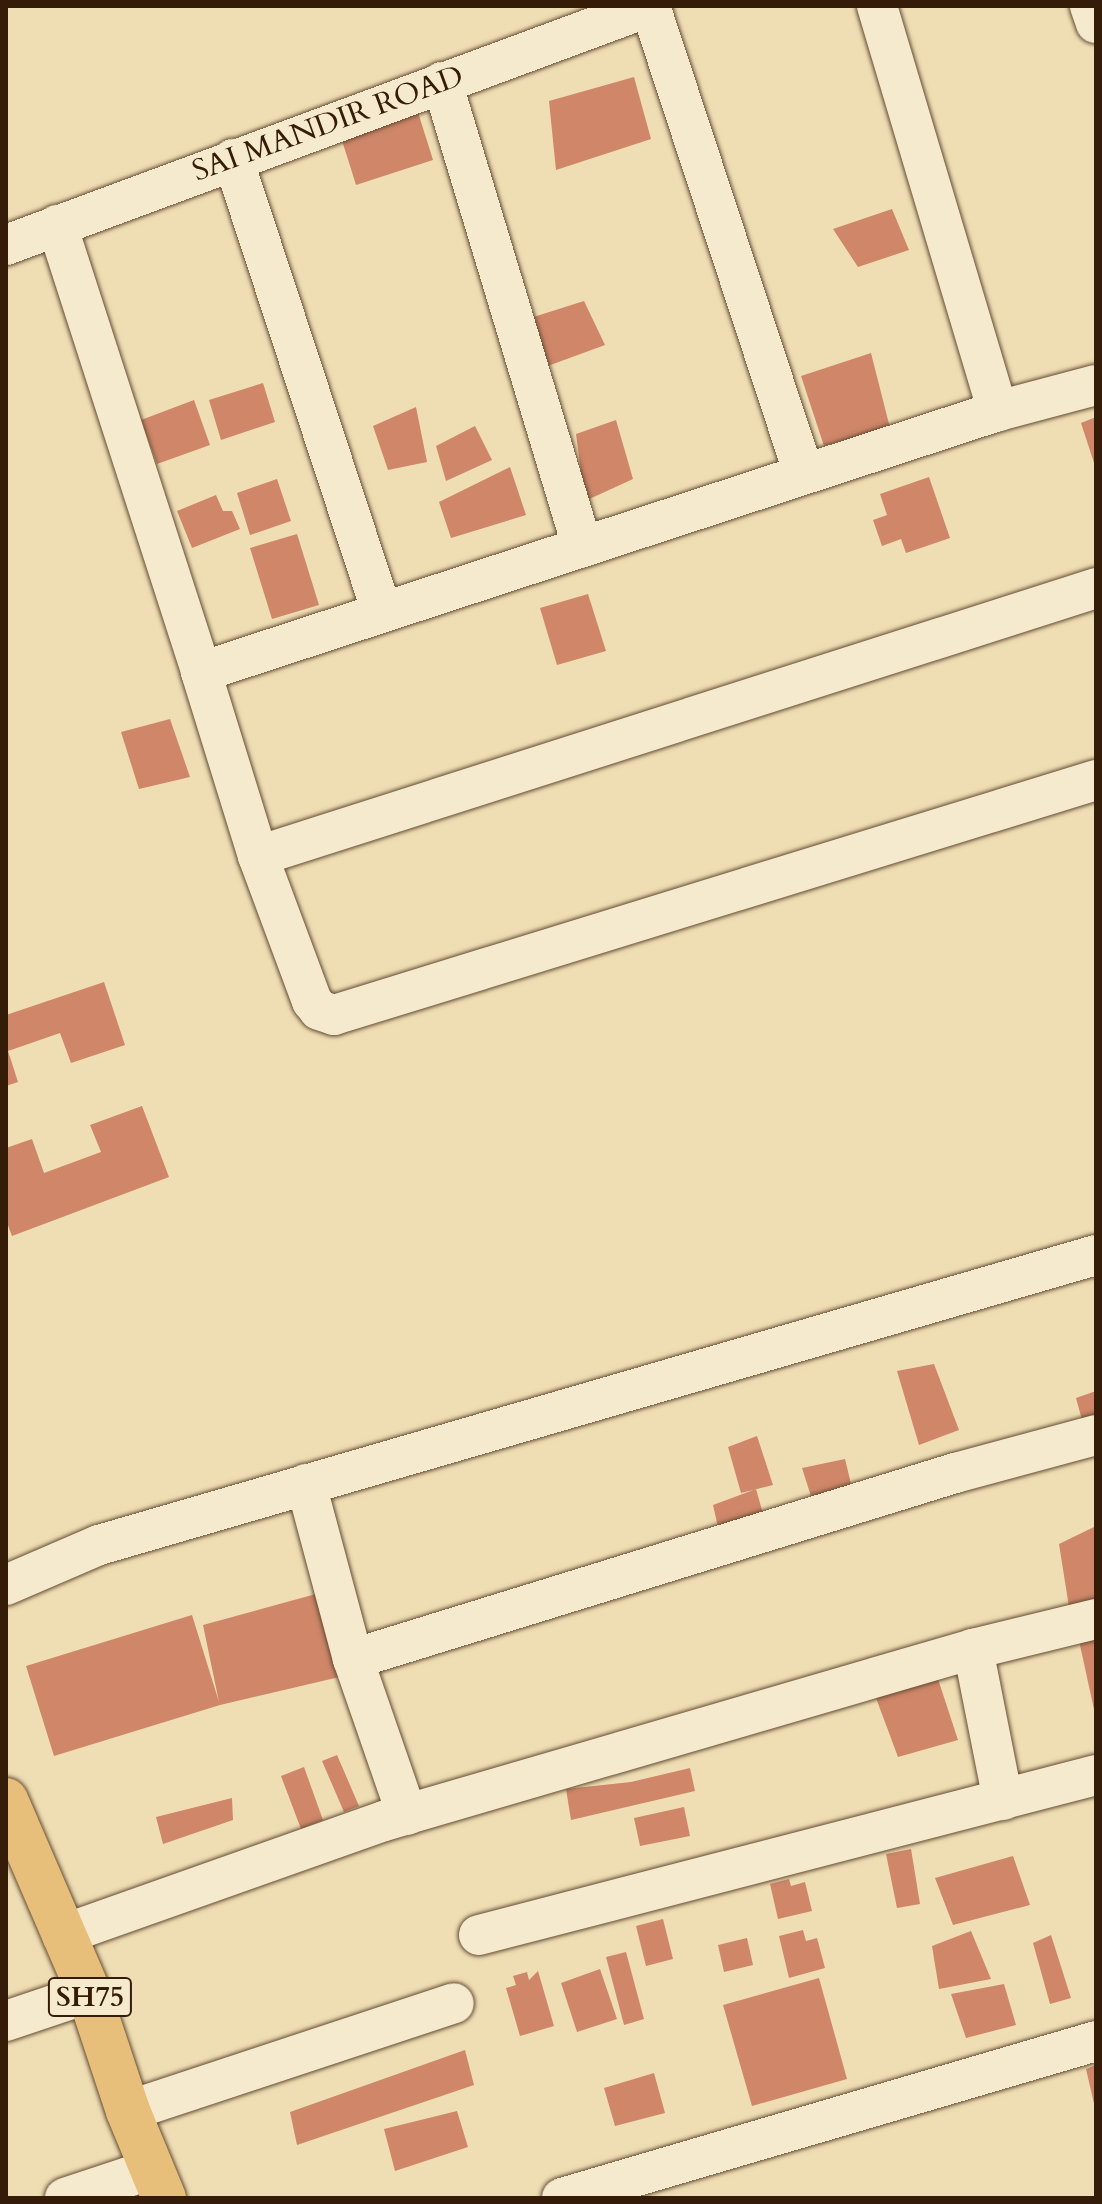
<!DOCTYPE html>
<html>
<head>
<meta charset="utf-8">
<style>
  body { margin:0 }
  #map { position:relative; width:1102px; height:2204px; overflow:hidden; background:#efdeb4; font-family:Cardo,serif }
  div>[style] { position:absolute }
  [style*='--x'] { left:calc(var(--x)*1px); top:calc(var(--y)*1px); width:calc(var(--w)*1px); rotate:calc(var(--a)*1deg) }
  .building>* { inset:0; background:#cf8669 }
  .roads { filter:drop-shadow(0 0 2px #644c33) drop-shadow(0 0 2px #644c33) }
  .minor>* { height:40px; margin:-20px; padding:0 20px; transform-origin:20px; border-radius:20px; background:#f5eace }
  .primary>* { height:44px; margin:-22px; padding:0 22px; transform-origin:22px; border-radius:22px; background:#e8bf7a }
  span { translate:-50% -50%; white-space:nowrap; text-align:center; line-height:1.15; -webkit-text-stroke:6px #f5eace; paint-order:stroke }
  .shield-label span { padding:2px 6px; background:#f5eace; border:2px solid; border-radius:6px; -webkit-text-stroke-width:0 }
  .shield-label { font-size:28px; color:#351c08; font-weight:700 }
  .street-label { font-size:30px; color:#351c08 }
  .frame { position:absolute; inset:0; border:8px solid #351c08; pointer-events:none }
</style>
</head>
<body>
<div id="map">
  <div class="building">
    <div style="clip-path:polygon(634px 77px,651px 139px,556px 170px,549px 101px)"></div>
    <div style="clip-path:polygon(417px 109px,433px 160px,356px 185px,340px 134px)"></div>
    <div style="clip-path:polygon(892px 209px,909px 250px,858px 267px,833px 229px)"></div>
    <div style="clip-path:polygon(584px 301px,605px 345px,545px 367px,524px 320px)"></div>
    <div style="clip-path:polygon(871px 353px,890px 428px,824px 446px,801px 376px)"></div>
    <div style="clip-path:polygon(263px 383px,275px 422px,221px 440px,209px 400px)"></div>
    <div style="clip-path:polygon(194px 400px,210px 445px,157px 464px,141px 420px)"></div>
    <div style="clip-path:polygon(416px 407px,427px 462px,388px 470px,373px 426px)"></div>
    <div style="clip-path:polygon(1096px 417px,1096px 466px,1095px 466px,1081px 423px)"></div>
    <div style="clip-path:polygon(616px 420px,633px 479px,585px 501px,576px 434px)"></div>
    <div style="clip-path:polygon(475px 426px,492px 460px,446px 481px,436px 446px)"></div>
    <div style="clip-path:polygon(510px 467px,526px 515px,451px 538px,439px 502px)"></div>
    <div style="clip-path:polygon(929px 477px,950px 538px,906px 553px,901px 539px,882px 546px,873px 520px,887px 515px,880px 494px)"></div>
    <div style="clip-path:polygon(277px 479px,291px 521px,250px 535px,237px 493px)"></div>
    <div style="clip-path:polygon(216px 495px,223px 511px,232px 511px,240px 529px,192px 548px,177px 511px)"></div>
    <div style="clip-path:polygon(297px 534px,319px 605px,272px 619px,250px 548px)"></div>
    <div style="clip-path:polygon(588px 594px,606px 651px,557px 665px,540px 608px)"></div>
    <div style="clip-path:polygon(170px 719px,190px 777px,139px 789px,121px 732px)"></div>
    <div style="clip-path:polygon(104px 982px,125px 1045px,71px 1063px,60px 1033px,8px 1051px,18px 1082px,6px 1086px,6px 1015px)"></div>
    <div style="clip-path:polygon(142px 1106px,169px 1177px,12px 1236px,6px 1220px,6px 1148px,32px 1139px,44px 1173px,101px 1152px,90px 1125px)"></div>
    <div style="clip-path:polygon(934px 1364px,959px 1430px,919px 1445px,897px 1371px)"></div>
    <div style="clip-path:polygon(1096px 1391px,1096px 1428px,1085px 1431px,1076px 1398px)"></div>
    <div style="clip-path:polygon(757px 1436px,773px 1485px,741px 1493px,728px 1447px)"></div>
    <div style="clip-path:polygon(845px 1459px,853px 1492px,817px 1515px,802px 1468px)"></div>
    <div style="clip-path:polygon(756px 1489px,768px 1531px,722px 1545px,713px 1505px)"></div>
    <div style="clip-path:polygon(1096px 1526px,1096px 1599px,1069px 1607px,1059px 1544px)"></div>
    <div style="clip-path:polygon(334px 1589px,348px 1675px,220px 1705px,54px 1756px,26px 1666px,192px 1615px,219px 1702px,203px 1625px)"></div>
    <div style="clip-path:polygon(1096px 1630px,1096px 1714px,1095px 1714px,1078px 1636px)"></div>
    <div style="clip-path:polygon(936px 1673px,958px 1740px,898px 1757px,873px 1690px)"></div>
    <div style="clip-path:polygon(337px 1755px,359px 1806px,344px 1812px,322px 1761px)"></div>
    <div style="clip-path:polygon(304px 1767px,323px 1820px,301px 1829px,281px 1776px)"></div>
    <div style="clip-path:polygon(690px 1768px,695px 1791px,571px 1820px,566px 1789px,631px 1782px)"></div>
    <div style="clip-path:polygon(232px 1798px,233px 1820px,163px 1844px,156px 1817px)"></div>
    <div style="clip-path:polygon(684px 1807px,690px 1836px,640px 1846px,634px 1818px)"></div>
    <div style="clip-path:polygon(911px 1849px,920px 1904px,897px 1908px,886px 1854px)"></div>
    <div style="clip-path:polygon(1013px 1856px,1030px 1905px,953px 1925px,935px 1878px)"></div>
    <div style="clip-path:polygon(789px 1879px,791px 1886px,805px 1882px,812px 1911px,778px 1919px,770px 1884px)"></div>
    <div style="clip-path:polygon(663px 1919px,673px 1959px,646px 1966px,636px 1926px)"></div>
    <div style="clip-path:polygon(803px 1930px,806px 1941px,817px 1938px,825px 1968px,789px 1978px,779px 1936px)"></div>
    <div style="clip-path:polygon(971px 1931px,991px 1979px,939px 1989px,932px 1946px)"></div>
    <div style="clip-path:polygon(1051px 1935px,1071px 1998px,1050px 2004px,1033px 1943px)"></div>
    <div style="clip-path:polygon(747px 1938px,753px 1965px,724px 1972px,718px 1945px)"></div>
    <div style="clip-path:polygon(626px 1952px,644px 2019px,624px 2025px,606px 1957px)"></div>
    <div style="clip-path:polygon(600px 1969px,617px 2019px,577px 2032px,561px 1983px)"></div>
    <div style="clip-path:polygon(538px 1971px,554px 2026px,520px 2036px,506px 1988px,516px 1985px,513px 1976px,527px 1972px,529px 1980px)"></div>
    <div style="clip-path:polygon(819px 1978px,847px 2079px,752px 2106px,723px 2005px)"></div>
    <div style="clip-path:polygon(1004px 1984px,1016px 2025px,966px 2038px,951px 1994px)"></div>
    <div style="clip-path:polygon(465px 2050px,474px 2085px,297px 2145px,290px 2112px)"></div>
    <div style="clip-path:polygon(1096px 2065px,1096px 2108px,1095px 2108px,1086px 2069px)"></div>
    <div style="clip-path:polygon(654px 2073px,665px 2113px,615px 2126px,604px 2088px)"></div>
    <div style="clip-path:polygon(457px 2111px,468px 2147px,395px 2171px,384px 2129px)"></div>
  </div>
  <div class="roads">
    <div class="minor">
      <div style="--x:650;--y:6;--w:493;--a:71.8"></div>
      <div style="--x:877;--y:6;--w:423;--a:73.4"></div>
      <div style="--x:1090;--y:6;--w:18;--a:71"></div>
      <div style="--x:442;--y:82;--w:486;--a:73.2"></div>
      <div style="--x:233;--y:159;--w:477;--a:71.8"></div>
      <div style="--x:57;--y:225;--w:470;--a:72.1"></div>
      <div style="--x:201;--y:672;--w:839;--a:-18.13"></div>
      <div style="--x:998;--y:411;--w:101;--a:-14.9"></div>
      <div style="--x:6;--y:245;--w:688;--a:-20.33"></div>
      <div style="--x:201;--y:672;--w:193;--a:72.8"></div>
      <div style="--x:258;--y:856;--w:880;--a:-17.73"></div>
      <div style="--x:258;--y:856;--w:155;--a:69.6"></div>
      <div style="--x:312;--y:1001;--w:11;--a:52"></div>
      <div style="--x:319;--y:1010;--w:16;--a:18"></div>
      <div style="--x:334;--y:1015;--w:797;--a:-17.14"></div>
      <div style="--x:306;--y:1484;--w:181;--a:75"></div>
      <div style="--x:353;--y:1659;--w:165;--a:70.9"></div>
      <div style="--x:6;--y:1585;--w:101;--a:-23.3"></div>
      <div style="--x:99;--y:1545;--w:1038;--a:-16.22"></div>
      <div style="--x:973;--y:1649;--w:154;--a:78.8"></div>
      <div style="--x:353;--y:1659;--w:630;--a:-17.17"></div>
      <div style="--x:955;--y:1473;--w:146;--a:-15.1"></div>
      <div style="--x:62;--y:1935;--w:342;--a:-19.5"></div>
      <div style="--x:384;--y:1821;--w:614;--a:-16.28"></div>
      <div style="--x:973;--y:1649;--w:127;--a:-13.7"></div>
      <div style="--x:479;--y:1935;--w:637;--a:-14.54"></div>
      <div style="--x:6;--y:2021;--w:88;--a:-18.6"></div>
      <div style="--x:128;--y:2111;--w:343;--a:-18.3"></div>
      <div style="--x:65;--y:2198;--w:92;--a:-18.4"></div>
      <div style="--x:562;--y:2198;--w:557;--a:-16.38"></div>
    </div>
    <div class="primary">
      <div style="--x:6;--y:1800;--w:210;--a:66.7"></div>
      <div style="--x:89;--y:1993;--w:124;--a:71.7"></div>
      <div style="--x:128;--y:2111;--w:94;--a:67.5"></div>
    </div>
  </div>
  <div class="shield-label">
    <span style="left:90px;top:1997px">SH75</span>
  </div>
  <div class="street-label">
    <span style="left:328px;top:124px;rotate:-20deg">SAI MANDIR ROAD</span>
  </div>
  <div class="frame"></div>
</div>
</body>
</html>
